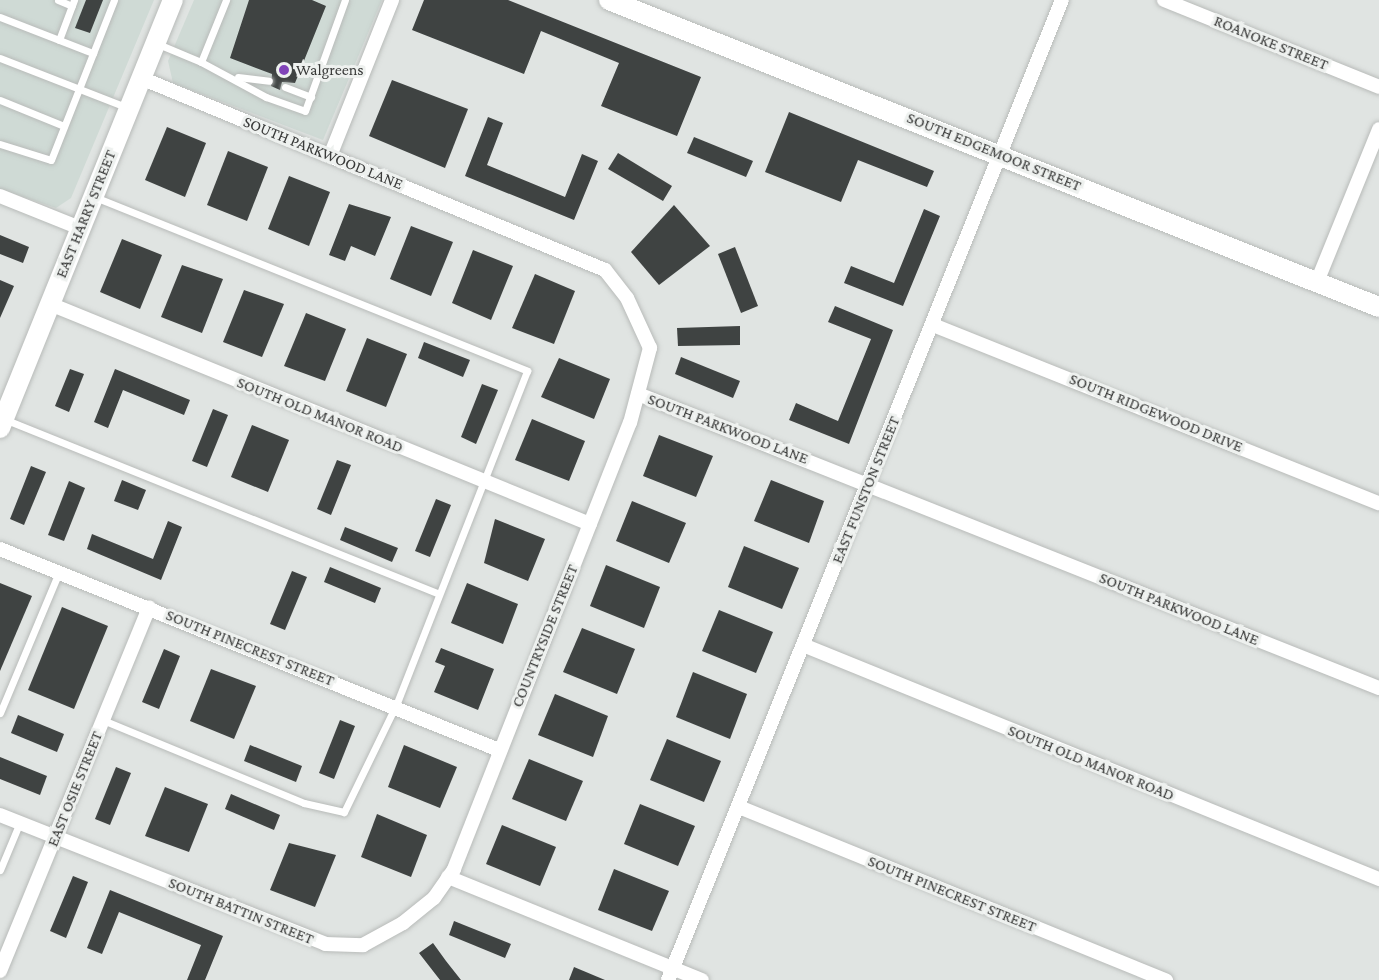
<!DOCTYPE html>
<html>
<head>
<meta charset="utf-8">
<style>
  body { margin:0 }
  #map { position:relative; width:1379px; height:980px; overflow:hidden; background:#e0e4e2; font-family:"Crimson Pro",serif }
  div>[style] { position:absolute }
  [style*='--x'] { left:calc(var(--x)*1px); top:calc(var(--y)*1px); width:calc(var(--w)*1px); rotate:calc(var(--a)*1deg) }
  .built>* { inset:0; background:#cfdad5 }
  .building>* { inset:0; background:#3f4342 }
  .roads { filter:drop-shadow(0 0 2px #b8bbb9) drop-shadow(0 0 2px #b8bbb9) }
  .lane>* { height:7px; margin:-3.5px; padding:0 3.5px; transform-origin:3.5px; border-radius:3.5px; background:#fff }
  .street>* { height:14px; margin:-7px; padding:0 7px; transform-origin:7px; border-radius:7px; background:#fff }
  .secondary>* { height:20px; margin:-10px; padding:0 10px; transform-origin:10px; border-radius:10px; background:#fff }
  .dots>* { width:16px; height:16px; translate:-50% -50%; box-sizing:border-box; border:3px solid #eef1ef; border-radius:50% }
  span { translate:-50% -50%; white-space:nowrap; text-align:center; line-height:1.15; -webkit-text-stroke:6px #eef1ef; paint-order:stroke }
  .street-label { font-size:16px; color:#393a39 }
  .poi-label { font-size:16px; color:#393a39 }
  .left { translate:0 -50%; text-align:left }
</style>
</head>
<body>
<div id="map">
  <div class="built">
    <div style="clip-path:polygon(0 0,154px 0,71px 198px,56px 208px,0 189px)"></div>
    <div style="clip-path:polygon(194px 0,382px 0,323px 140px,173px 83px,168px 61px)"></div>
  </div>
  <div class="building">
    <div style="clip-path:polygon(86px 0,103px 0,90px 33px,75px 28px)"></div>
    <div style="clip-path:polygon(249px 0,312px 0,326px 6px,295px 83px,282px 82px,280px 90px,271px 86px,272px 74px,230px 58px)"></div>
    <div style="clip-path:polygon(424px 0,508px 0,701px 77px,677px 136px,601px 106px,619px 63px,541px 31px,524px 74px,412px 30px)"></div>
    <div style="clip-path:polygon(392px 80px,468px 109px,445px 168px,369px 136px)"></div>
    <div style="clip-path:polygon(789px 112px,934px 171px,927px 187px,858px 160px,841px 202px,765px 172px)"></div>
    <div style="clip-path:polygon(488px 117px,503px 123px,487px 165px,565px 197px,582px 154px,598px 161px,574px 220px,465px 176px)"></div>
    <div style="clip-path:polygon(167px 127px,206px 143px,185px 197px,145px 180px)"></div>
    <div style="clip-path:polygon(694px 137px,753px 161px,746px 177px,687px 153px)"></div>
    <div style="clip-path:polygon(228px 151px,268px 167px,247px 221px,207px 205px)"></div>
    <div style="clip-path:polygon(618px 153px,672px 186px,663px 201px,608px 169px)"></div>
    <div style="clip-path:polygon(289px 176px,330px 192px,309px 246px,268px 229px)"></div>
    <div style="clip-path:polygon(349px 204px,391px 217px,375px 256px,351px 246px,345px 261px,329px 255px)"></div>
    <div style="clip-path:polygon(674px 205px,710px 246px,659px 285px,631px 252px)"></div>
    <div style="clip-path:polygon(924px 209px,940px 216px,903px 306px,844px 283px,851px 266px,894px 283px)"></div>
    <div style="clip-path:polygon(411px 226px,453px 242px,431px 296px,390px 279px)"></div>
    <div style="clip-path:polygon(0 235px,29px 247px,23px 263px,0 254px)"></div>
    <div style="clip-path:polygon(122px 239px,162px 255px,140px 309px,100px 292px)"></div>
    <div style="clip-path:polygon(735px 247px,758px 306px,741px 313px,718px 254px)"></div>
    <div style="clip-path:polygon(473px 250px,513px 266px,491px 320px,452px 303px)"></div>
    <div style="clip-path:polygon(182px 265px,223px 279px,202px 333px,161px 317px)"></div>
    <div style="clip-path:polygon(535px 274px,575px 291px,554px 344px,512px 328px)"></div>
    <div style="clip-path:polygon(0 280px,14px 286px,0 318px)"></div>
    <div style="clip-path:polygon(244px 290px,284px 304px,262px 357px,223px 342px)"></div>
    <div style="clip-path:polygon(835px 306px,893px 330px,849px 444px,789px 420px,796px 403px,838px 421px,871px 339px,828px 322px)"></div>
    <div style="clip-path:polygon(306px 313px,346px 329px,325px 381px,284px 366px)"></div>
    <div style="clip-path:polygon(740px 326px,740px 345px,678px 346px,677px 328px)"></div>
    <div style="clip-path:polygon(367px 338px,407px 354px,386px 407px,346px 391px)"></div>
    <div style="clip-path:polygon(424px 342px,470px 360px,463px 377px,418px 358px)"></div>
    <div style="clip-path:polygon(681px 357px,740px 381px,733px 398px,675px 374px)"></div>
    <div style="clip-path:polygon(559px 358px,610px 379px,594px 419px,541px 397px)"></div>
    <div style="clip-path:polygon(70px 369px,84px 374px,69px 412px,55px 406px)"></div>
    <div style="clip-path:polygon(115px 369px,190px 400px,184px 415px,123px 390px,108px 428px,94px 422px)"></div>
    <div style="clip-path:polygon(482px 384px,498px 390px,476px 444px,461px 437px)"></div>
    <div style="clip-path:polygon(213px 409px,228px 415px,207px 467px,192px 461px)"></div>
    <div style="clip-path:polygon(532px 419px,585px 441px,569px 481px,515px 460px)"></div>
    <div style="clip-path:polygon(252px 425px,289px 440px,268px 492px,231px 477px)"></div>
    <div style="clip-path:polygon(659px 435px,713px 456px,696px 497px,643px 476px)"></div>
    <div style="clip-path:polygon(337px 460px,351px 465px,331px 515px,317px 509px)"></div>
    <div style="clip-path:polygon(31px 466px,46px 472px,24px 525px,10px 519px)"></div>
    <div style="clip-path:polygon(122px 480px,146px 490px,138px 510px,114px 501px)"></div>
    <div style="clip-path:polygon(771px 480px,824px 501px,809px 543px,754px 521px)"></div>
    <div style="clip-path:polygon(69px 481px,85px 488px,64px 541px,48px 535px)"></div>
    <div style="clip-path:polygon(436px 499px,451px 505px,430px 557px,415px 551px)"></div>
    <div style="clip-path:polygon(632px 501px,686px 523px,669px 563px,616px 541px)"></div>
    <div style="clip-path:polygon(495px 519px,545px 539px,528px 581px,484px 563px)"></div>
    <div style="clip-path:polygon(168px 521px,182px 527px,161px 580px,87px 549px,92px 534px,153px 559px)"></div>
    <div style="clip-path:polygon(345px 527px,398px 548px,392px 562px,340px 540px)"></div>
    <div style="clip-path:polygon(744px 546px,799px 568px,782px 609px,728px 587px)"></div>
    <div style="clip-path:polygon(606px 565px,660px 587px,644px 628px,590px 606px)"></div>
    <div style="clip-path:polygon(330px 567px,381px 588px,375px 603px,324px 582px)"></div>
    <div style="clip-path:polygon(292px 571px,307px 577px,285px 630px,270px 624px)"></div>
    <div style="clip-path:polygon(0 583px,32px 596px,0 671px)"></div>
    <div style="clip-path:polygon(467px 583px,518px 604px,503px 644px,451px 623px)"></div>
    <div style="clip-path:polygon(62px 607px,108px 626px,74px 709px,28px 690px)"></div>
    <div style="clip-path:polygon(719px 610px,773px 632px,756px 673px,702px 651px)"></div>
    <div style="clip-path:polygon(582px 628px,635px 649px,617px 694px,563px 672px)"></div>
    <div style="clip-path:polygon(441px 648px,494px 669px,478px 710px,434px 692px,445px 666px,435px 662px)"></div>
    <div style="clip-path:polygon(164px 649px,180px 656px,159px 709px,142px 702px)"></div>
    <div style="clip-path:polygon(211px 669px,256px 686px,234px 739px,190px 721px)"></div>
    <div style="clip-path:polygon(693px 672px,747px 694px,730px 739px,676px 717px)"></div>
    <div style="clip-path:polygon(555px 694px,608px 716px,593px 757px,538px 735px)"></div>
    <div style="clip-path:polygon(18px 715px,64px 734px,57px 752px,11px 733px)"></div>
    <div style="clip-path:polygon(340px 720px,355px 726px,334px 779px,319px 773px)"></div>
    <div style="clip-path:polygon(667px 739px,721px 761px,704px 802px,650px 780px)"></div>
    <div style="clip-path:polygon(250px 745px,302px 766px,296px 782px,244px 761px)"></div>
    <div style="clip-path:polygon(404px 745px,457px 767px,440px 808px,388px 787px)"></div>
    <div style="clip-path:polygon(0 757px,47px 776px,40px 795px,0 779px)"></div>
    <div style="clip-path:polygon(529px 759px,583px 781px,566px 821px,512px 799px)"></div>
    <div style="clip-path:polygon(116px 767px,131px 773px,110px 825px,95px 819px)"></div>
    <div style="clip-path:polygon(165px 787px,208px 804px,189px 852px,145px 836px)"></div>
    <div style="clip-path:polygon(231px 794px,280px 815px,274px 830px,225px 809px)"></div>
    <div style="clip-path:polygon(640px 804px,695px 826px,678px 866px,624px 844px)"></div>
    <div style="clip-path:polygon(377px 814px,427px 835px,411px 877px,361px 857px)"></div>
    <div style="clip-path:polygon(502px 825px,556px 847px,540px 886px,486px 864px)"></div>
    <div style="clip-path:polygon(289px 843px,336px 855px,315px 907px,270px 890px)"></div>
    <div style="clip-path:polygon(614px 869px,669px 891px,652px 931px,598px 910px)"></div>
    <div style="clip-path:polygon(73px 876px,88px 882px,66px 938px,50px 931px)"></div>
    <div style="clip-path:polygon(110px 890px,223px 936px,205px 980px,187px 980px,201px 945px,119px 912px,102px 954px,87px 948px)"></div>
    <div style="clip-path:polygon(454px 921px,511px 944px,505px 958px,449px 935px)"></div>
    <div style="clip-path:polygon(433px 943px,446px 961px,461px 980px,440px 980px,419px 953px)"></div>
    <div style="clip-path:polygon(574px 967px,605px 980px,569px 980px)"></div>
  </div>
  <div class="roads">
    <div class="lane">
      <div style="--x:58;--y:0;--w:15;--a:23"></div>
      <div style="--x:0;--y:17;--w:100;--a:21.2"></div>
      <div style="--x:59;--y:40;--w:43;--a:-69.4"></div>
      <div style="--x:158;--y:44;--w:47;--a:22.7"></div>
      <div style="--x:201;--y:62;--w:67;--a:-68"></div>
      <div style="--x:0;--y:58;--w:135;--a:21.3"></div>
      <div style="--x:201;--y:62;--w:74;--a:28.3"></div>
      <div style="--x:266;--y:97;--w:41;--a:19.7"></div>
      <div style="--x:305;--y:111;--w:118;--a:-70.2"></div>
      <div style="--x:238;--y:77;--w:31;--a:7"></div>
      <div style="--x:285;--y:87;--w:28;--a:21"></div>
      <div style="--x:0;--y:100;--w:69;--a:22.1"></div>
      <div style="--x:0;--y:144;--w:53;--a:17.4"></div>
      <div style="--x:51;--y:160;--w:172;--a:-68.5"></div>
      <div style="--x:95;--y:197;--w:466;--a:21.9"></div>
      <div style="--x:527;--y:371;--w:361;--a:111.4"></div>
      <div style="--x:395;--y:707;--w:117;--a:115.9"></div>
      <div style="--x:344;--y:812;--w:41;--a:-167.3"></div>
      <div style="--x:304;--y:803;--w:217;--a:-157.6"></div>
      <div style="--x:4;--y:419;--w:466;--a:21.9"></div>
      <div style="--x:0;--y:713;--w:153;--a:-67.3"></div>
      <div style="--x:0;--y:870;--w:52;--a:-67.4"></div>
    </div>
    <div class="street">
      <div style="--x:1164;--y:0;--w:232;--a:22"></div>
      <div style="--x:330;--y:156;--w:168;--a:-68.3"></div>
      <div style="--x:0;--y:196;--w:86;--a:21.8"></div>
      <div style="--x:1317;--y:282;--w:165;--a:-67.9"></div>
      <div style="--x:50;--y:304;--w:583;--a:22.17"></div>
      <div style="--x:933;--y:325;--w:480;--a:21.8"></div>
      <div style="--x:638;--y:394;--w:797;--a:21.64"></div>
      <div style="--x:0;--y:549;--w:538;--a:21.94"></div>
      <div style="--x:803;--y:645;--w:622;--a:22.11"></div>
      <div style="--x:739;--y:807;--w:461;--a:22.1"></div>
      <div style="--x:0;--y:815;--w:350;--a:21.6"></div>
      <div style="--x:325;--y:944;--w:38;--a:2"></div>
      <div style="--x:363;--y:945;--w:46;--a:-28.8"></div>
      <div style="--x:403;--y:923;--w:40;--a:-39"></div>
      <div style="--x:434;--y:898;--w:35;--a:-55"></div>
      <div style="--x:454;--y:869;--w:479;--a:-68.5"></div>
      <div style="--x:630;--y:423;--w:78;--a:-75.1"></div>
      <div style="--x:650;--y:348;--w:55;--a:-114.7"></div>
      <div style="--x:627;--y:298;--w:36;--a:-128"></div>
      <div style="--x:605;--y:270;--w:502;--a:-157.52"></div>
      <div style="--x:448;--y:877;--w:274;--a:22.1"></div>
      <div style="--x:0;--y:971;--w:393;--a:-67.7"></div>
      <div style="--x:668;--y:980;--w:1056;--a:-68.1"></div>
    </div>
    <div class="secondary">
      <div style="--x:609;--y:0;--w:829;--a:21.74"></div>
      <div style="--x:0;--y:428;--w:462;--a:-68"></div>
    </div>
  </div>
  <div class="dots">
    <div style="left:284px;top:70px;background:#8043b8"></div>
  </div>
  <div class="street-label">
    <span style="left:1271px;top:43px;rotate:22deg">ROANOKE STREET</span>
    <span style="left:994px;top:152px;rotate:22deg">SOUTH EDGEMOOR STREET</span>
    <span style="left:323px;top:153px;rotate:22deg">SOUTH PARKWOOD LANE</span>
    <span style="left:86px;top:214px;rotate:-68deg">EAST HARRY STREET</span>
    <span style="left:1156px;top:413px;rotate:22deg">SOUTH RIDGEWOOD DRIVE</span>
    <span style="left:320px;top:415px;rotate:22deg">SOUTH OLD MANOR ROAD</span>
    <span style="left:728px;top:429px;rotate:21deg">SOUTH PARKWOOD LANE</span>
    <span style="left:866px;top:490px;rotate:-68deg">EAST FUNSTON STREET</span>
    <span style="left:1179px;top:609px;rotate:22deg">SOUTH PARKWOOD LANE</span>
    <span style="left:545px;top:636px;rotate:-68deg">COUNTRYSIDE STREET</span>
    <span style="left:250px;top:648px;rotate:22deg">SOUTH PINECREST STREET</span>
    <span style="left:1091px;top:763px;rotate:22deg">SOUTH OLD MANOR ROAD</span>
    <span style="left:75px;top:789px;rotate:-68deg">EAST OSIE STREET</span>
    <span style="left:952px;top:894px;rotate:22deg">SOUTH PINECREST STREET</span>
    <span style="left:241px;top:911px;rotate:22deg">SOUTH BATTIN STREET</span>
  </div>
  <div class="poi-label">
    <span class="left" style="left:296px;top:70px">Walgreens</span>
  </div>
</div>
</body>
</html>
